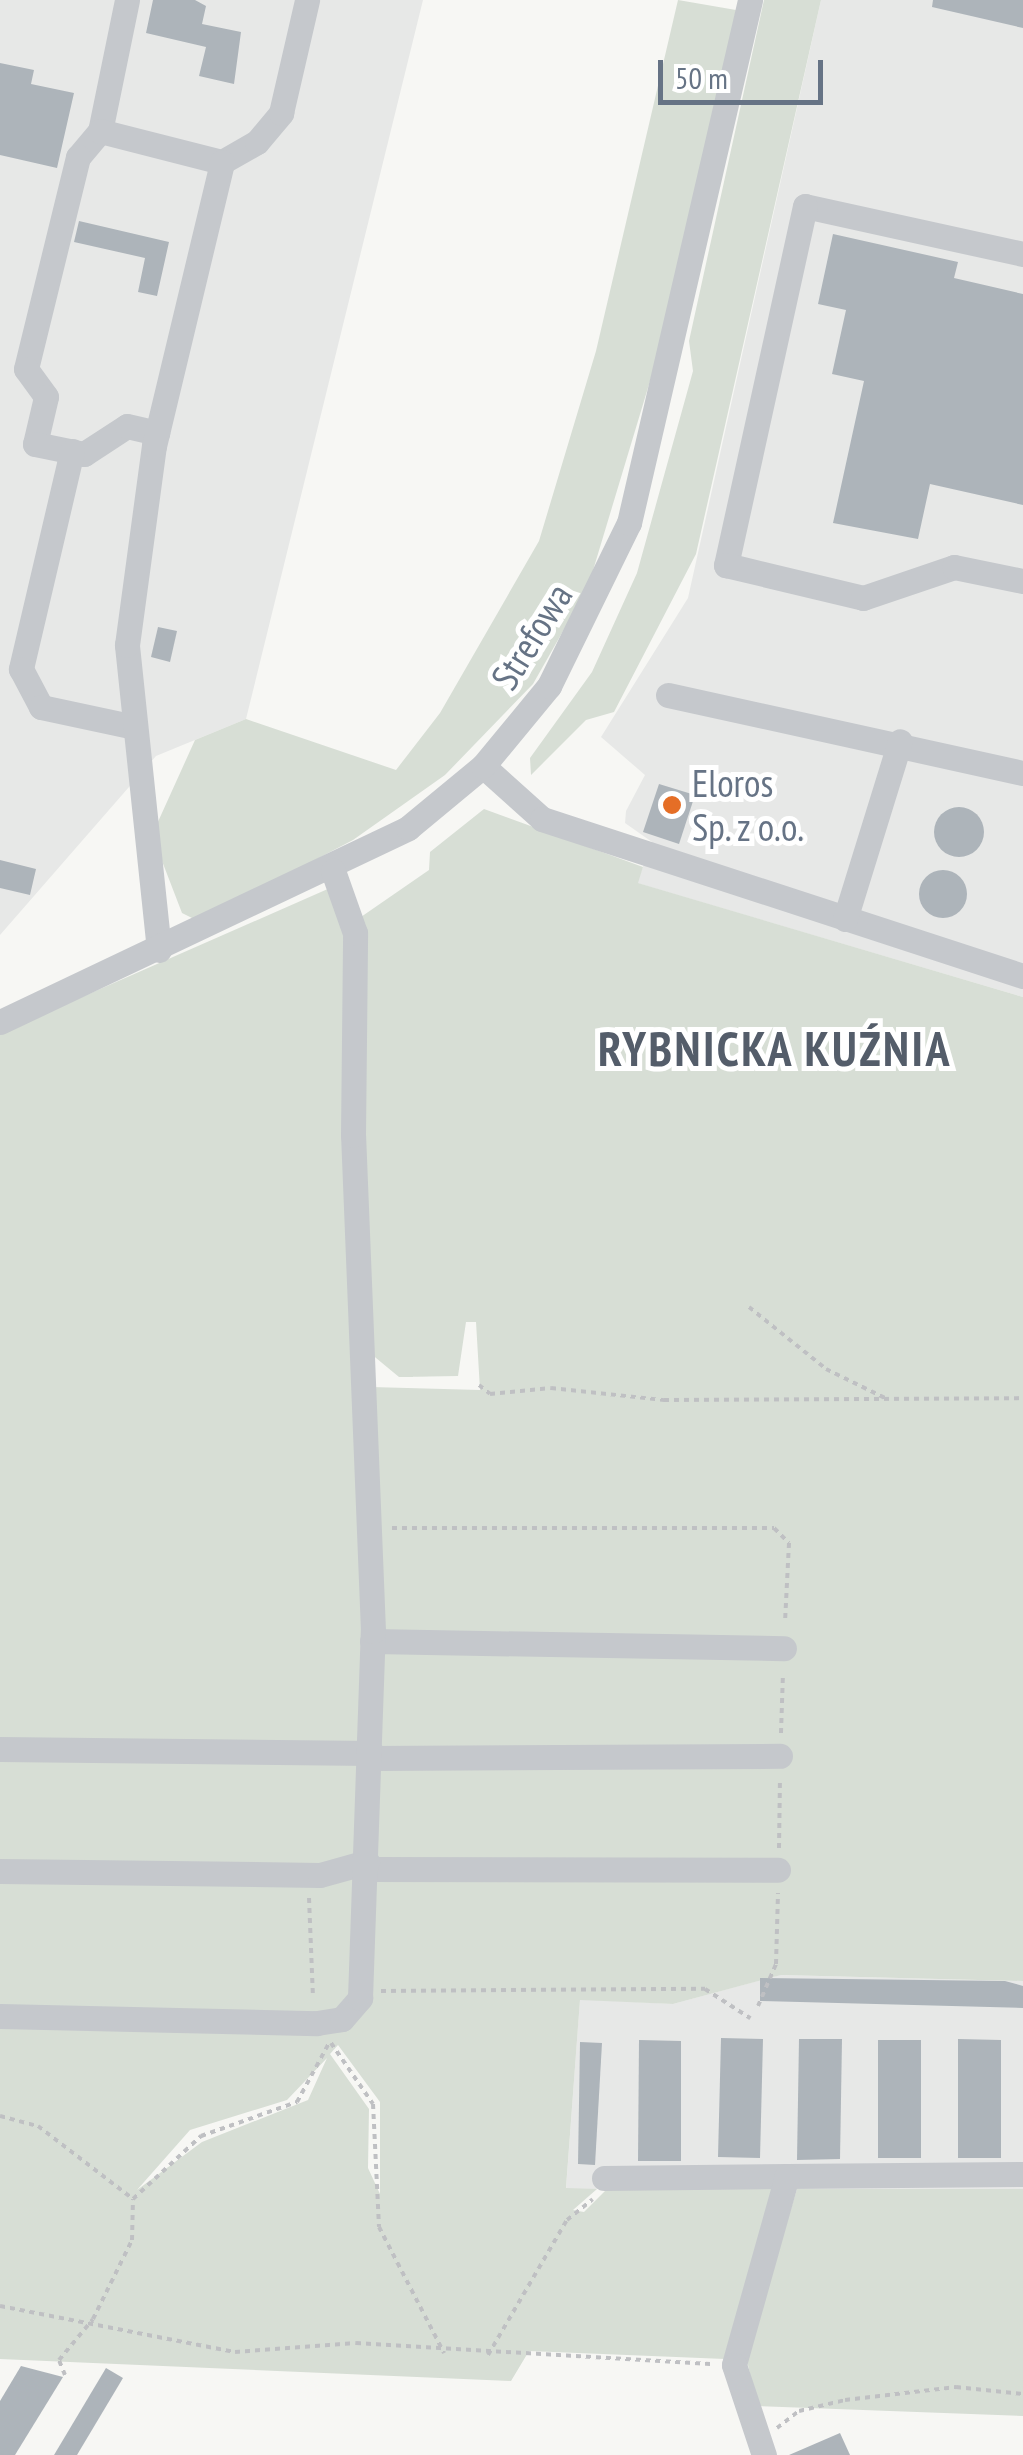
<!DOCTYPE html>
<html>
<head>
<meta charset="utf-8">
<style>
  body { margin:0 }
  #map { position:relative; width:1023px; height:2455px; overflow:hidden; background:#f7f7f4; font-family:"PT Sans Narrow",sans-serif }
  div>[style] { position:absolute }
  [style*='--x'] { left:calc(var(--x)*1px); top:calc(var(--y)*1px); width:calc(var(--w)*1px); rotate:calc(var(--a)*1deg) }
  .built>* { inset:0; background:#e7e8e7 }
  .green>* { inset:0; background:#d7ded5 }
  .building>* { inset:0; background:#adb4ba }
  .round { border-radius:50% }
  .path>* { height:4px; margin-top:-2px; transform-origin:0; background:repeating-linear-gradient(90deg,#bfc0c3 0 5px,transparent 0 10px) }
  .minor>* { height:25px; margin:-12.5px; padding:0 12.5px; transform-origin:12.5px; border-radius:12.5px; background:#c5c8cc }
  .dots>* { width:28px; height:28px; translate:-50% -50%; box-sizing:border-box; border:5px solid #fff; border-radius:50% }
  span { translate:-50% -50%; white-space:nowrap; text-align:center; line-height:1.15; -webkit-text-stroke:10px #fff; paint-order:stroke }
  .street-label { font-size:38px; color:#667385 }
  .poi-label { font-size:38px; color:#667385 }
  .left { translate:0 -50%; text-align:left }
  .district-label { font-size:48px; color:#545d6a; font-weight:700; letter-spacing:2.5px }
  .scale { position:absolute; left:658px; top:60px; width:165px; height:45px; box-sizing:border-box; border:5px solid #667385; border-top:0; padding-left:12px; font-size:30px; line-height:35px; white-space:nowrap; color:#667385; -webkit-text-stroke:8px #fff; paint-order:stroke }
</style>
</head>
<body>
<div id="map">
  <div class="built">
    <div style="clip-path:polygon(0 0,423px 0,246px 719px,156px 756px,0 935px)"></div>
    <div style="clip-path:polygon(821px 0,1023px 0,1023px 997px,637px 883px,652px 842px,625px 823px,626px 811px,645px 775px,601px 737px,688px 598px)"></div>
    <div style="clip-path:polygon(780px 1975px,1023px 1981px,1023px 2189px,566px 2189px,580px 1999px,673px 2004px)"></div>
  </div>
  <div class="green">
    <div style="clip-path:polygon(678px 0,736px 10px,675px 298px,588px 587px,533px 684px,445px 775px,353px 840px,198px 921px,182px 913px,152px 835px,195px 740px,246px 719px,396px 770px,440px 713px,539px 541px,596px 351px)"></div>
    <div style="clip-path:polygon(764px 0,821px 0,696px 554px,614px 712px,586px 720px,531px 775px,530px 758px,592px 672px,637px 573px,693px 371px,689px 341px)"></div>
    <div style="clip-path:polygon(evenodd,484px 809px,643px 867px,638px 883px,1023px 997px,1023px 1981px,781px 1975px,673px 2004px,580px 2000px,566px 2188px,597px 2189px,573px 2210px,584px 2212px,607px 2189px,779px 2188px,725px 2359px,529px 2351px,511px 2381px,0 2359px,0 1033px,330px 888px,345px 928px,429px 870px,430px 852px,484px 809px,466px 1322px,476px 1322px,480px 1390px,371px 1387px,370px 1353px,399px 1377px,458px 1376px,466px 1322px,484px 809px,338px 2045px,380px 2102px,380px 2194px,368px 2168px,369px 2109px,330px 2054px,338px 2045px,484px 809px,327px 2058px,308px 2100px,202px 2142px,137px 2190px,190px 2130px,287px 2100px,327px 2058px)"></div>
    <div style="clip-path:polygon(797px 2189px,1023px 2189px,1023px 2416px,757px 2406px,746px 2356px)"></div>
  </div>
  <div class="building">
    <div style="clip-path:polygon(153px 0,195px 0,206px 6px,202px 24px,241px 32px,234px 84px,199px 76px,206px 47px,146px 33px)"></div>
    <div style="clip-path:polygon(933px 0,1023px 0,1023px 28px,932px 7px)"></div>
    <div style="clip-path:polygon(0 63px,34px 70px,31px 84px,74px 93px,57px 168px,0 155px)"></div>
    <div style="clip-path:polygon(79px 221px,169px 242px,157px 296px,138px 292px,145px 258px,74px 242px)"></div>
    <div style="clip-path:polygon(833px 234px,958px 262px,954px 278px,1023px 294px,1023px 505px,930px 484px,918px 539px,833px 523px,864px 381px,832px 374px,846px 310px,818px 304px)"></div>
    <div style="clip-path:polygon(158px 627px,177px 631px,170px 662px,151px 657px)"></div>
    <div style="clip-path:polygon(659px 784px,695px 795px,679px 844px,643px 832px)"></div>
    <div class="round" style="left:934px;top:807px;width:50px;height:50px"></div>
    <div style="clip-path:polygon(0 860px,36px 869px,30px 895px,0 888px)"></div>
    <div class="round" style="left:919px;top:870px;width:48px;height:48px"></div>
    <div style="clip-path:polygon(760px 1978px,1005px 1981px,1023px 1986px,1023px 2008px,760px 2001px)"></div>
    <div style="clip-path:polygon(721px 2038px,763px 2039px,760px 2158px,718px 2157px)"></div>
    <div style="clip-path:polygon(799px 2039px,842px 2039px,840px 2159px,797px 2160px)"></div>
    <div style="clip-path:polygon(958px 2039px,1001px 2040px,1001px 2158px,958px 2158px)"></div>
    <div style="clip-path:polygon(639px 2040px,681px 2041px,681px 2161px,638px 2161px)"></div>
    <div style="clip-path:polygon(878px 2040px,921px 2040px,921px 2158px,878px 2158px)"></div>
    <div style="clip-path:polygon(580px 2042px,602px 2043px,595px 2165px,578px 2164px)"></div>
    <div style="clip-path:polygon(21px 2366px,63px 2377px,15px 2455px,0 2455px,0 2401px)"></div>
    <div style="clip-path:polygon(106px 2368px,123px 2378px,77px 2455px,54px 2455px)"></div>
    <div style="clip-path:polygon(840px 2433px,850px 2455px,789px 2455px)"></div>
  </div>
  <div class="path">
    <div style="--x:749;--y:1307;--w:99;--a:38.8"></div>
    <div style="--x:826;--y:1369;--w:66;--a:26.2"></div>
    <div style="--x:479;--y:1385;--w:14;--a:39"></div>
    <div style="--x:490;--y:1394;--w:61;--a:-5.6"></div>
    <div style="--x:551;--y:1388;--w:114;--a:6.1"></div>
    <div style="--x:664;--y:1400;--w:359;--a:-0.3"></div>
    <div style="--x:392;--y:1528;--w:382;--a:0"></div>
    <div style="--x:774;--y:1528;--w:21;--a:45"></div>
    <div style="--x:789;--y:1543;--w:80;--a:92.9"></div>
    <div style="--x:781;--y:1733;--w:60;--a:-88.1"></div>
    <div style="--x:779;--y:1848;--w:70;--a:-89.2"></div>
    <div style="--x:309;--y:1898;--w:100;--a:87.7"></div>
    <div style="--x:381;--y:1991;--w:324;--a:-0.4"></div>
    <div style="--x:705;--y:1989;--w:54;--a:32.8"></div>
    <div style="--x:758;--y:2006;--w:46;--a:-66.8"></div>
    <div style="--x:776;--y:1964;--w:71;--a:-88.4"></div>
    <div style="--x:331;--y:2043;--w:74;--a:55.5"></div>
    <div style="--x:373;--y:2104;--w:123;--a:87.2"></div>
    <div style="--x:379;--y:2227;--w:142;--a:62.7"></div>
    <div style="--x:0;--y:2116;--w:39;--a:15"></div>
    <div style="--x:38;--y:2126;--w:120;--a:37.5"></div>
    <div style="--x:0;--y:2306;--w:239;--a:11.1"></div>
    <div style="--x:235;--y:2352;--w:121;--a:-4.3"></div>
    <div style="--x:356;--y:2343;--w:359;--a:3.4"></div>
    <div style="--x:488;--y:2355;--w:156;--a:-59.7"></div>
    <div style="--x:567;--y:2220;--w:33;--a:-39"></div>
    <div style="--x:65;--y:2375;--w:16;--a:-112"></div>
    <div style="--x:59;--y:2360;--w:53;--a:-50.3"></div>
    <div style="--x:93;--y:2319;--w:88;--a:-63.7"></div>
    <div style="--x:132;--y:2240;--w:41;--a:-88.6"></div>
    <div style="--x:133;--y:2199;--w:93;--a:-42.8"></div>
    <div style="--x:201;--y:2136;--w:102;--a:-19.5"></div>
    <div style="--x:297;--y:2102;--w:67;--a:-61.5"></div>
    <div style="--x:777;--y:2428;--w:28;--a:-38"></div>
    <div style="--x:799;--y:2411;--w:47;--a:-13.4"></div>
    <div style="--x:845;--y:2400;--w:112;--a:-6.7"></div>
    <div style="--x:956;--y:2387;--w:67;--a:6"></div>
  </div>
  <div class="minor">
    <div style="--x:127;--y:0;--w:134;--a:101.6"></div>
    <div style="--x:100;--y:131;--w:34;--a:130"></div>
    <div style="--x:78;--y:157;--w:218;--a:103.8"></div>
    <div style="--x:26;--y:369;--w:34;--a:54"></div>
    <div style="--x:46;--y:397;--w:48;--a:103.2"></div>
    <div style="--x:35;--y:444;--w:50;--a:11.5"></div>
    <div style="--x:84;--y:454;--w:51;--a:-33.1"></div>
    <div style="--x:127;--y:426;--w:31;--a:13"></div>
    <div style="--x:100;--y:131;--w:126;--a:14.3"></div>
    <div style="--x:222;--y:162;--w:40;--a:-29.7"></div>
    <div style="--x:257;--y:142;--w:38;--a:-50"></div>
    <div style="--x:281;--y:113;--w:116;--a:-77"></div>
    <div style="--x:1023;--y:254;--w:223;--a:-167.6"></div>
    <div style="--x:805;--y:206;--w:368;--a:102.4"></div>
    <div style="--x:726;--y:565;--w:141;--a:13.5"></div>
    <div style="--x:863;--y:598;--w:96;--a:-18.8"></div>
    <div style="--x:954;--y:567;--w:70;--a:11.5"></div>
    <div style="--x:72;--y:451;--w:224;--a:103.2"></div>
    <div style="--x:21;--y:669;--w:43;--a:62.2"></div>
    <div style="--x:41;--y:707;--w:91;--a:12.1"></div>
    <div style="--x:668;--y:695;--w:363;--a:12.4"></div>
    <div style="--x:483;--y:766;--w:79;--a:41.9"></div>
    <div style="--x:542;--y:819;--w:506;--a:18.08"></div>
    <div style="--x:845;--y:919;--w:186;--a:-72.8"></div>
    <div style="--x:159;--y:950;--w:307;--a:-96"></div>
    <div style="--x:127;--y:645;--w:201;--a:-82.3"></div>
    <div style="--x:154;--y:446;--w:292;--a:-76.5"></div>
    <div style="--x:0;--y:1022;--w:452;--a:-25.4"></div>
    <div style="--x:408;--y:828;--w:97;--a:-39.6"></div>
    <div style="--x:483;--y:766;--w:104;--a:-50.5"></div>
    <div style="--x:549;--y:686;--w:182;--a:-63.9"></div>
    <div style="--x:629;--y:523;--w:537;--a:-76.97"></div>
    <div style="--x:372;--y:1641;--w:412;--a:1"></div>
    <div style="--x:0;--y:1749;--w:372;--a:0.6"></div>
    <div style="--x:372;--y:1758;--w:408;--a:-0.3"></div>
    <div style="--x:367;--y:1869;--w:411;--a:0.1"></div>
    <div style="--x:0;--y:1871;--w:320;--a:0.7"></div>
    <div style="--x:320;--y:1875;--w:49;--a:-15.5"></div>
    <div style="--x:0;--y:2016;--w:317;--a:1.3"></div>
    <div style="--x:317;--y:2023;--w:25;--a:-9"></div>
    <div style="--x:342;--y:2019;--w:28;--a:-49"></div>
    <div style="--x:360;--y:1998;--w:367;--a:-88"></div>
    <div style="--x:373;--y:1631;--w:496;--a:-92.3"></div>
    <div style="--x:353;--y:1135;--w:202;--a:-89.4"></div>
    <div style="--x:355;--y:933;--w:66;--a:-109.5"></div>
    <div style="--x:787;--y:2176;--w:236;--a:-0.5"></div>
    <div style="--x:604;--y:2178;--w:183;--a:-0.6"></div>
    <div style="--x:787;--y:2176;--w:196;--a:105.7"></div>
    <div style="--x:734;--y:2365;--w:95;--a:71.6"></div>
  </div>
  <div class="dots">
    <div style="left:672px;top:805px;background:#e56e26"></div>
  </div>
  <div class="street-label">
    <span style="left:531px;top:636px;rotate:-58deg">Strefowa</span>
  </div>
  <div class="poi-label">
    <span class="left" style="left:692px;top:805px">Eloros<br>Sp. z o.o.</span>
  </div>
  <div class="district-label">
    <span style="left:775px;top:1049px">RYBNICKA KUŹNIA</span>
  </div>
  <div class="scale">50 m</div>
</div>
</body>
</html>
